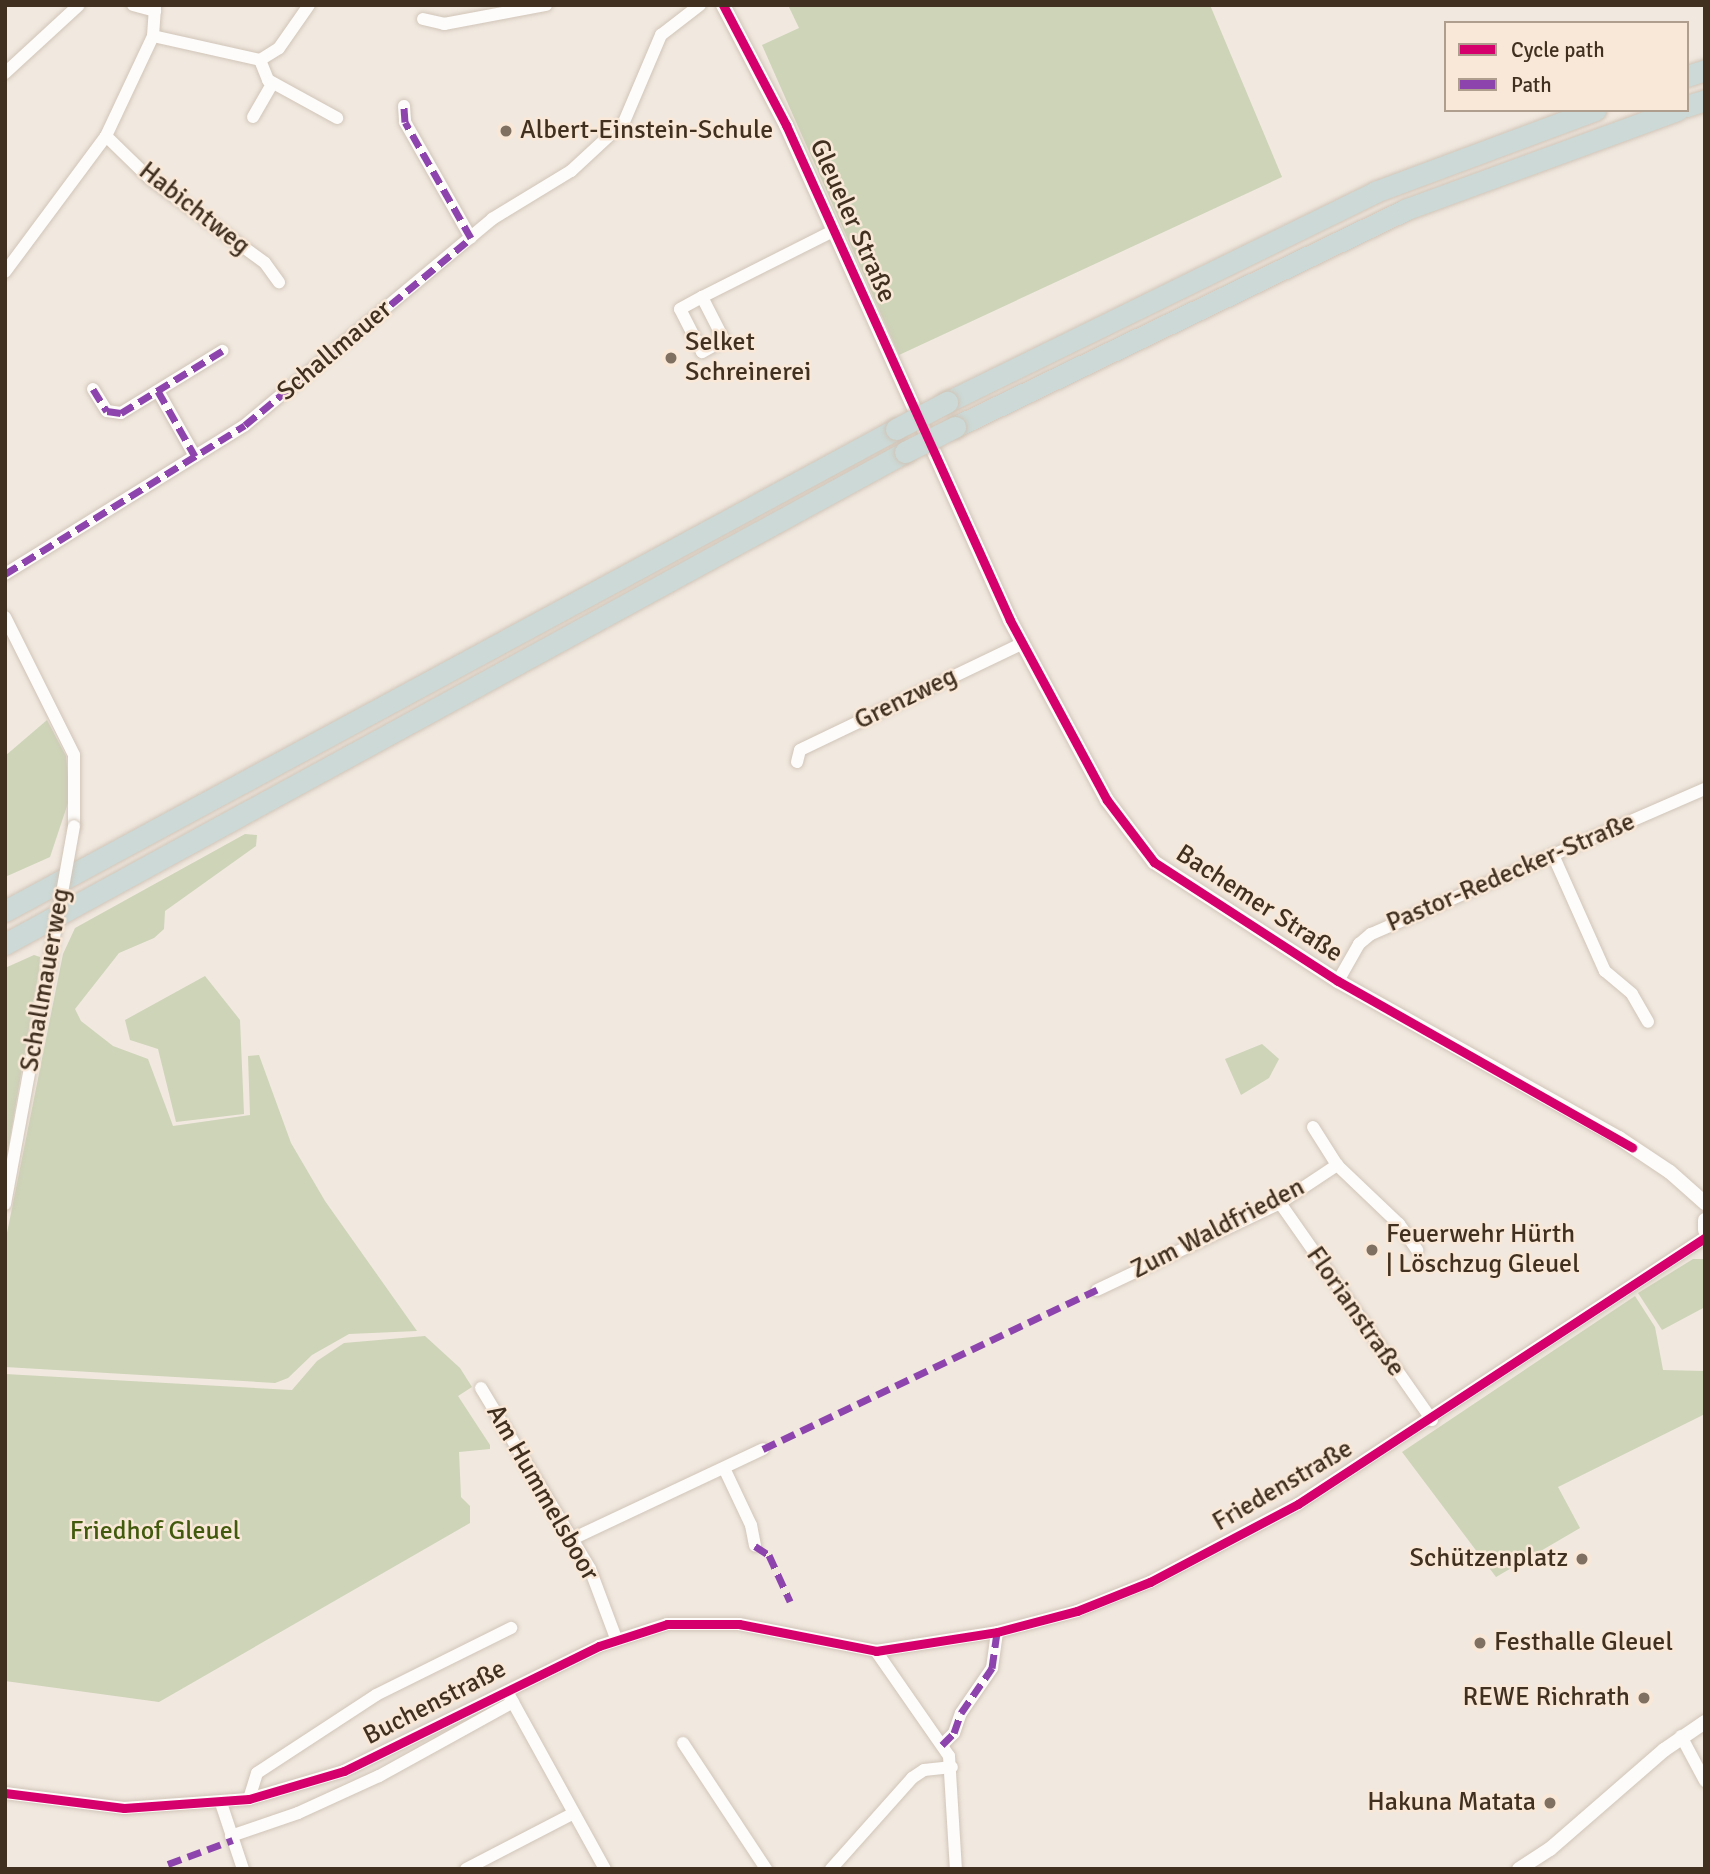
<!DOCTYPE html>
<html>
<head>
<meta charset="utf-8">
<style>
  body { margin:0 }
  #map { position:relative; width:1710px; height:1874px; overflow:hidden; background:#f1e8df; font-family:Signika,sans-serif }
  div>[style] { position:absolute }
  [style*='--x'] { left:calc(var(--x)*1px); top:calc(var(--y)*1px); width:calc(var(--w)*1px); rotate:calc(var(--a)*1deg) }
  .green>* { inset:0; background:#ced4b8 }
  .roads { filter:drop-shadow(0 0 2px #d1c5b8) drop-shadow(0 0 2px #d1c5b8) }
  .minor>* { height:12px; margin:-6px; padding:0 6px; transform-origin:6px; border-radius:6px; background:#fdfcfa }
  .tertiary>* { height:14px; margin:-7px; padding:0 7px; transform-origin:7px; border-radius:7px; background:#fdfcfa }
  .motorway>* { height:21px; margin:-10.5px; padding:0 10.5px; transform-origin:10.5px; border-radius:10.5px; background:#ccd9d6 }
  .bridges { filter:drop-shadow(0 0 2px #d1c5b8) drop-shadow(0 0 2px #d1c5b8) }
  .minor-bridge>* { height:12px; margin:-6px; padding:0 6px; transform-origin:6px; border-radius:6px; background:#fdfcfa }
  .motorway-bridge>* { height:21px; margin:-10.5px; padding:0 10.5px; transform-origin:10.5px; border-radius:10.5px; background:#ccd9d6 }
  .quiet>* { height:7px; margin-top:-3.5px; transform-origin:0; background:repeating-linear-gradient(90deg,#8e44ad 0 14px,transparent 0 21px) }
  .cycleway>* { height:9px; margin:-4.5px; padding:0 4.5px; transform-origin:4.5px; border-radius:4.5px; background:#d6006c }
  .dots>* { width:19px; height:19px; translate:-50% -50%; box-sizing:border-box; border:4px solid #f9e8d7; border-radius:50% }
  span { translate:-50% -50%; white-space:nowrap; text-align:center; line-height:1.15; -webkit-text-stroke:5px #f9e8d7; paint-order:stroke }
  .poi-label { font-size:26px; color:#41301f }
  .left { translate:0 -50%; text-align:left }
  .right { translate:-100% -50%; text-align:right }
  .street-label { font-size:26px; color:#41301f }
  .park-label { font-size:26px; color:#425a0d }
  .frame { position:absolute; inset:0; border:7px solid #41301f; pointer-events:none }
  .legend { position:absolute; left:1444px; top:21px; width:245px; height:91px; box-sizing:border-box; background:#f9e8d7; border:2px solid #af9e8d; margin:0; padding:9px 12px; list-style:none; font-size:21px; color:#41301f }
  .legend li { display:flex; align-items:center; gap:14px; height:35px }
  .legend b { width:35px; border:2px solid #af9e8d }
</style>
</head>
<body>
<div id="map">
  <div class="green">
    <div style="clip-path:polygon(788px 5px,1210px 5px,1282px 177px,899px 355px,762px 45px,799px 28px)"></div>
    <div style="clip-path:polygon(47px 720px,66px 756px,70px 797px,50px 857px,5px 877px,5px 756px)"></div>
    <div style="clip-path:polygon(245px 834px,257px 835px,256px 846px,165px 911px,164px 929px,154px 938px,119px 953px,75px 1009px,81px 1021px,113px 1046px,148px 1059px,173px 1126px,250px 1115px,248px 1056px,259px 1055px,291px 1143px,325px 1201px,417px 1331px,349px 1334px,312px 1355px,288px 1378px,275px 1383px,5px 1367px,5px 1243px,63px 954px,75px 928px)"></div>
    <div style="clip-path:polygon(34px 955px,40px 957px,39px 970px,5px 1167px,5px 968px)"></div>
    <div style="clip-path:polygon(205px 976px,240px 1020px,244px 1114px,176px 1122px,158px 1049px,130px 1040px,125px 1020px)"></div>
    <div style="clip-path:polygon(1262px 1044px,1279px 1059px,1269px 1078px,1241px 1095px,1225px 1059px)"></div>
    <div style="clip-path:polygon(1693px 1259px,1705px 1259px,1705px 1307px,1662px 1330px,1638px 1293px)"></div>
    <div style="clip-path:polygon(1635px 1296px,1655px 1327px,1663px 1370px,1705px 1371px,1705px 1414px,1558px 1487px,1580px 1528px,1496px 1577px,1402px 1452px)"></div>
    <div style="clip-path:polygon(425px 1336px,460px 1368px,472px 1387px,458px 1396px,490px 1445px,490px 1449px,459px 1452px,461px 1497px,470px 1506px,470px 1523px,159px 1702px,5px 1681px,5px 1374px,292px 1390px,317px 1361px,344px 1343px)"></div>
  </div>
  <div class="roads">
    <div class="minor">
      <div style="--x:133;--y:5;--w:23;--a:15"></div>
      <div style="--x:423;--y:19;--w:22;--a:13"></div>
      <div style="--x:444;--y:24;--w:104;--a:-10.6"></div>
      <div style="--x:153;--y:36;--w:110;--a:12.6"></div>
      <div style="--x:260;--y:60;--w:22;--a:-32"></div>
      <div style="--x:279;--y:48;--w:52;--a:-55.1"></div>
      <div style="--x:260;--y:60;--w:22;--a:68"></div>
      <div style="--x:268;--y:80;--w:79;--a:28.8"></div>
      <div style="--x:5;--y:73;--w:100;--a:-42.6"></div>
      <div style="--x:404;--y:106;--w:16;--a:86"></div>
      <div style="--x:405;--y:122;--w:133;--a:60.4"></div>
      <div style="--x:253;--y:117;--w:39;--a:-60"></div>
      <div style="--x:106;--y:136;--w:62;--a:44.3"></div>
      <div style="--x:150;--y:179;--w:142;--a:36.1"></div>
      <div style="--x:265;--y:263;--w:24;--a:54"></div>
      <div style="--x:5;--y:272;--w:169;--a:-53.4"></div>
      <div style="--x:106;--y:136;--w:110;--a:-64.8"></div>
      <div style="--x:153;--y:36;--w:31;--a:-86"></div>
      <div style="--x:702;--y:297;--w:48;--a:62.9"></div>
      <div style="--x:724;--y:340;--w:25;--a:151"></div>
      <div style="--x:702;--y:352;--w:48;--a:-117.1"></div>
      <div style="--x:680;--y:309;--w:25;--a:-29"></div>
      <div style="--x:702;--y:297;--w:147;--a:-26.7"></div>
      <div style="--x:93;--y:389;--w:26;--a:58"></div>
      <div style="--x:107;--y:411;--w:14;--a:8"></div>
      <div style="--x:121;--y:413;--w:119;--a:-31.5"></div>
      <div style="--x:158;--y:391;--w:75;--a:60.4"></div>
      <div style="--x:5;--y:574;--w:282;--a:-31.8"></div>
      <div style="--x:245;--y:425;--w:322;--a:-39.8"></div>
      <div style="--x:492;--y:219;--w:92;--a:-31.3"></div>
      <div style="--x:571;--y:171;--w:72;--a:-42.8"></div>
      <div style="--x:624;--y:122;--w:95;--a:-67"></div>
      <div style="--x:661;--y:35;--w:49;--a:-37.6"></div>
      <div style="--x:5;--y:617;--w:154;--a:63.4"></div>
      <div style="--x:74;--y:755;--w:71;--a:90"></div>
      <div style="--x:797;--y:762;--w:12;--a:-76"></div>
      <div style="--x:800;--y:750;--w:247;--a:-25.6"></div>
      <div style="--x:1553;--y:855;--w:127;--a:65.9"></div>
      <div style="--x:1605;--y:971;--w:35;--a:40"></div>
      <div style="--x:1632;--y:994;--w:32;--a:60"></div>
      <div style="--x:1338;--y:981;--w:43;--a:-60.4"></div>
      <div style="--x:1359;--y:944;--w:16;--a:-40"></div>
      <div style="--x:1371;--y:934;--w:364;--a:-23.5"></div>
      <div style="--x:1313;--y:1127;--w:45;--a:57.7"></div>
      <div style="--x:1337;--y:1165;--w:86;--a:43.6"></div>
      <div style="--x:1399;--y:1224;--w:32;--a:55"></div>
      <div style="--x:1280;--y:1203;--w:265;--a:55"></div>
      <div style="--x:5;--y:1204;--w:243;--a:-79.6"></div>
      <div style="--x:1097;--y:1290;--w:203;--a:-25.4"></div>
      <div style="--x:1280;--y:1203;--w:69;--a:-33.7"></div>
      <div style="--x:481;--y:1388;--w:211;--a:58.9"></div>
      <div style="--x:590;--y:1569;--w:74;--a:69.4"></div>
      <div style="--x:724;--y:1468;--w:63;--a:64.7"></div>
      <div style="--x:751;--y:1525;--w:21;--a:79"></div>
      <div style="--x:572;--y:1539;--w:211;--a:-25.2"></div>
      <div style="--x:876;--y:1651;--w:128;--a:55.2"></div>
      <div style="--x:949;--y:1756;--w:113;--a:86.5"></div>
      <div style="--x:510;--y:1697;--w:196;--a:61.1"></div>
      <div style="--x:1681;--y:1736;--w:51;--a:61.9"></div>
      <div style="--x:683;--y:1743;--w:151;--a:56.6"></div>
      <div style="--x:942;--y:1745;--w:17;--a:-45"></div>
      <div style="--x:954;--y:1733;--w:21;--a:-71"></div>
      <div style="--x:961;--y:1713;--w:55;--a:-55.4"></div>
      <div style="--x:992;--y:1668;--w:36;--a:-82"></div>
      <div style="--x:5;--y:1793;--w:120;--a:7.2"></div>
      <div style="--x:124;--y:1808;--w:125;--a:-4.1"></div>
      <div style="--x:249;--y:1799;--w:99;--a:-16.4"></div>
      <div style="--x:344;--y:1771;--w:284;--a:-26.1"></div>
      <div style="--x:599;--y:1646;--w:71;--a:-17.9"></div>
      <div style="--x:667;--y:1624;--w:72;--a:0"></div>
      <div style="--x:739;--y:1624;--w:140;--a:11.1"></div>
      <div style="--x:876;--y:1651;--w:122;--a:-8.9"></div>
      <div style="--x:997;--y:1632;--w:83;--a:-14.7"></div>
      <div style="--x:1077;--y:1611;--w:79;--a:-21.7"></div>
      <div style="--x:1150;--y:1582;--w:167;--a:-27.8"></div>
      <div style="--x:1298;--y:1504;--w:486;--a:-33.2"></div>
      <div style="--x:249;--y:1799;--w:27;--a:-73"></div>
      <div style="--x:257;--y:1773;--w:142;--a:-33.2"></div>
      <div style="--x:376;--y:1695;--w:151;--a:-26.4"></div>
      <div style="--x:221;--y:1803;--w:70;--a:71.6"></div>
      <div style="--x:231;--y:1836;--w:71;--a:-18.9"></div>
      <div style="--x:298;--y:1813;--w:89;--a:-24.6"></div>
      <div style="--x:379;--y:1776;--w:153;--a:-28.9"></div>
      <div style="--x:466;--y:1869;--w:119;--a:-27.4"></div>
      <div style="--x:831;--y:1869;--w:122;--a:-48.3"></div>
      <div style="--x:912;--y:1778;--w:14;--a:-34"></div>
      <div style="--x:924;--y:1770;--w:28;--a:-6"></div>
    </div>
    <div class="tertiary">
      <div style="--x:723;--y:5;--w:136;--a:62.3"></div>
      <div style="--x:786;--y:125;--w:543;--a:65.65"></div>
      <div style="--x:1010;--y:620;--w:204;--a:61.7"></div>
      <div style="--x:1107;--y:800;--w:78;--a:52.8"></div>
      <div style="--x:1154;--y:862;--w:219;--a:32.9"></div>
      <div style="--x:1338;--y:981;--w:322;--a:29.2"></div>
      <div style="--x:1619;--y:1138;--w:61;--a:33.7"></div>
      <div style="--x:1670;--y:1172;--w:47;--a:41.5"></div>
      <div style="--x:1705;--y:1220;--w:10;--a:90"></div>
      <div style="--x:1519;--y:1869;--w:37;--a:-33"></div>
      <div style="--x:1550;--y:1849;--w:151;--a:-41"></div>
      <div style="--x:1664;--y:1750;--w:50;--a:-34.3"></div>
    </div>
    <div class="motorway">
      <div style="--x:1687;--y:76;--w:19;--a:-18"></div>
      <div style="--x:1687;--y:106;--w:19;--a:-18"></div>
      <div style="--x:947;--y:402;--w:477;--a:-26.1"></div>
      <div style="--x:1375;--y:192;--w:235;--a:-20.4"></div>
      <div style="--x:955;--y:427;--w:502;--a:-25.75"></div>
      <div style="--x:1407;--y:209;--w:288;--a:-20.1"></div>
      <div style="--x:5;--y:911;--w:1013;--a:-28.41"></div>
      <div style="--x:5;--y:944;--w:1026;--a:-28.66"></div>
    </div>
  </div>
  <div class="bridges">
    <div class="minor-bridge">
      <div style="--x:49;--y:965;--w:141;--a:-79.8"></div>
    </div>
    <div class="motorway-bridge">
      <div style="--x:896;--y:429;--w:58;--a:-27.9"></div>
      <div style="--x:905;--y:452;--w:56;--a:-26.6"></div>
    </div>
  </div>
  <div class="quiet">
    <div style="--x:93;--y:389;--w:26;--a:58"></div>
    <div style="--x:107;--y:411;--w:14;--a:8"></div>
    <div style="--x:121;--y:413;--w:119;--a:-31.5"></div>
    <div style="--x:158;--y:391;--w:75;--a:60.4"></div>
    <div style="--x:5;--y:574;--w:282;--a:-31.8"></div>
    <div style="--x:245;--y:425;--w:293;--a:-39.6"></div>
    <div style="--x:471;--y:238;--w:133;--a:-119.6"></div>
    <div style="--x:405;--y:122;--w:16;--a:-94"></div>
    <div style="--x:763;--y:1449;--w:370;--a:-25.5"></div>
    <div style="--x:755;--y:1546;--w:17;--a:33"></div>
    <div style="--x:769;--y:1555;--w:51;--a:65.5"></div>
    <div style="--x:942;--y:1745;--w:17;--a:-45"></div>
    <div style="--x:954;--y:1733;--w:21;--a:-71"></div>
    <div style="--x:961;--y:1713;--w:55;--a:-55.4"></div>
    <div style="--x:992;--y:1668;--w:36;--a:-82"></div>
    <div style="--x:168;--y:1864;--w:69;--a:-20.3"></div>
  </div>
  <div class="cycleway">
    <div style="--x:723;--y:5;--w:136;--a:62.3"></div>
    <div style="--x:786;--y:125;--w:543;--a:65.65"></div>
    <div style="--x:1010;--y:620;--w:204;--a:61.7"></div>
    <div style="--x:1107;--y:800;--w:78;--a:52.8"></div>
    <div style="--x:1154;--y:862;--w:219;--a:32.9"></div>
    <div style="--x:1338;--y:981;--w:338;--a:29.5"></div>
    <div style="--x:5;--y:1793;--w:120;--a:7.2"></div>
    <div style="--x:124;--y:1808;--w:125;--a:-4.1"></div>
    <div style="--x:249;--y:1799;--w:99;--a:-16.4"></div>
    <div style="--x:344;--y:1771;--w:284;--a:-26.1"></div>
    <div style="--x:599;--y:1646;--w:71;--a:-17.9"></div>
    <div style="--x:667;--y:1624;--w:72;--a:0"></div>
    <div style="--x:739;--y:1624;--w:140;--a:11.1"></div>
    <div style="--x:876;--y:1651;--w:122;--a:-8.9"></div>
    <div style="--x:997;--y:1632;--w:83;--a:-14.7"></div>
    <div style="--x:1077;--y:1611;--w:79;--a:-21.7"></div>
    <div style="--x:1150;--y:1582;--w:167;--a:-27.8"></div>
    <div style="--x:1298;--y:1504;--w:486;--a:-33.2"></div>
  </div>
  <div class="dots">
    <div style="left:506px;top:131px;background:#7f7062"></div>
    <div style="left:671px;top:358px;background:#7f7062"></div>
    <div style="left:1372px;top:1250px;background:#7f7062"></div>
    <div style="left:1582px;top:1559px;background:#7f7062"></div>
    <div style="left:1480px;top:1643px;background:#7f7062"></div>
    <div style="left:1644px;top:1698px;background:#7f7062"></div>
    <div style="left:1550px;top:1803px;background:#7f7062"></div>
  </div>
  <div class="poi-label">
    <span class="left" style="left:520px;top:131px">Albert-Einstein-Schule</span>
    <span class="left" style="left:685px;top:358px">Selket<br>Schreinerei</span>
    <span class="left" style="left:1386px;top:1250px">Feuerwehr Hürth<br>| Löschzug Gleuel</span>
    <span class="right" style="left:1568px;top:1559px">Schützenplatz</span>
    <span class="left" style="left:1494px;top:1643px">Festhalle Gleuel</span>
    <span class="right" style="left:1630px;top:1698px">REWE Richrath</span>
    <span class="right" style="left:1536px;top:1803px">Hakuna Matata</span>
  </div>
  <div class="street-label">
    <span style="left:194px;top:209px;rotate:38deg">Habichtweg</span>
    <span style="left:852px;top:221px;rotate:66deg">Gleueler Straße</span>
    <span style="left:335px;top:351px;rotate:-40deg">Schallmauer</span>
    <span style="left:906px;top:699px;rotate:-26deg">Grenzweg</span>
    <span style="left:1511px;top:873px;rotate:-23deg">Pastor-Redecker-Straße</span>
    <span style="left:1259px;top:904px;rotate:33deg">Bachemer Straße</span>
    <span style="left:46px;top:980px;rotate:-80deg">Schallmauerweg</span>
    <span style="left:1218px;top:1229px;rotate:-27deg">Zum Waldfrieden</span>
    <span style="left:1355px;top:1312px;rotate:55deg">Florianstraße</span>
    <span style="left:1283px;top:1486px;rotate:-30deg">Friedenstraße</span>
    <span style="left:542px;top:1493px;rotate:60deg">Am Hummelsboor</span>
    <span style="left:435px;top:1703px;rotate:-27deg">Buchenstraße</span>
  </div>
  <div class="park-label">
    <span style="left:155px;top:1532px">Friedhof Gleuel</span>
  </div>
  <div class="frame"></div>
  <ul class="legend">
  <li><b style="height:9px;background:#d6006c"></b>Cycle path</li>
  <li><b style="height:9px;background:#8e44ad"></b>Path</li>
  </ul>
</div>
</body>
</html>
